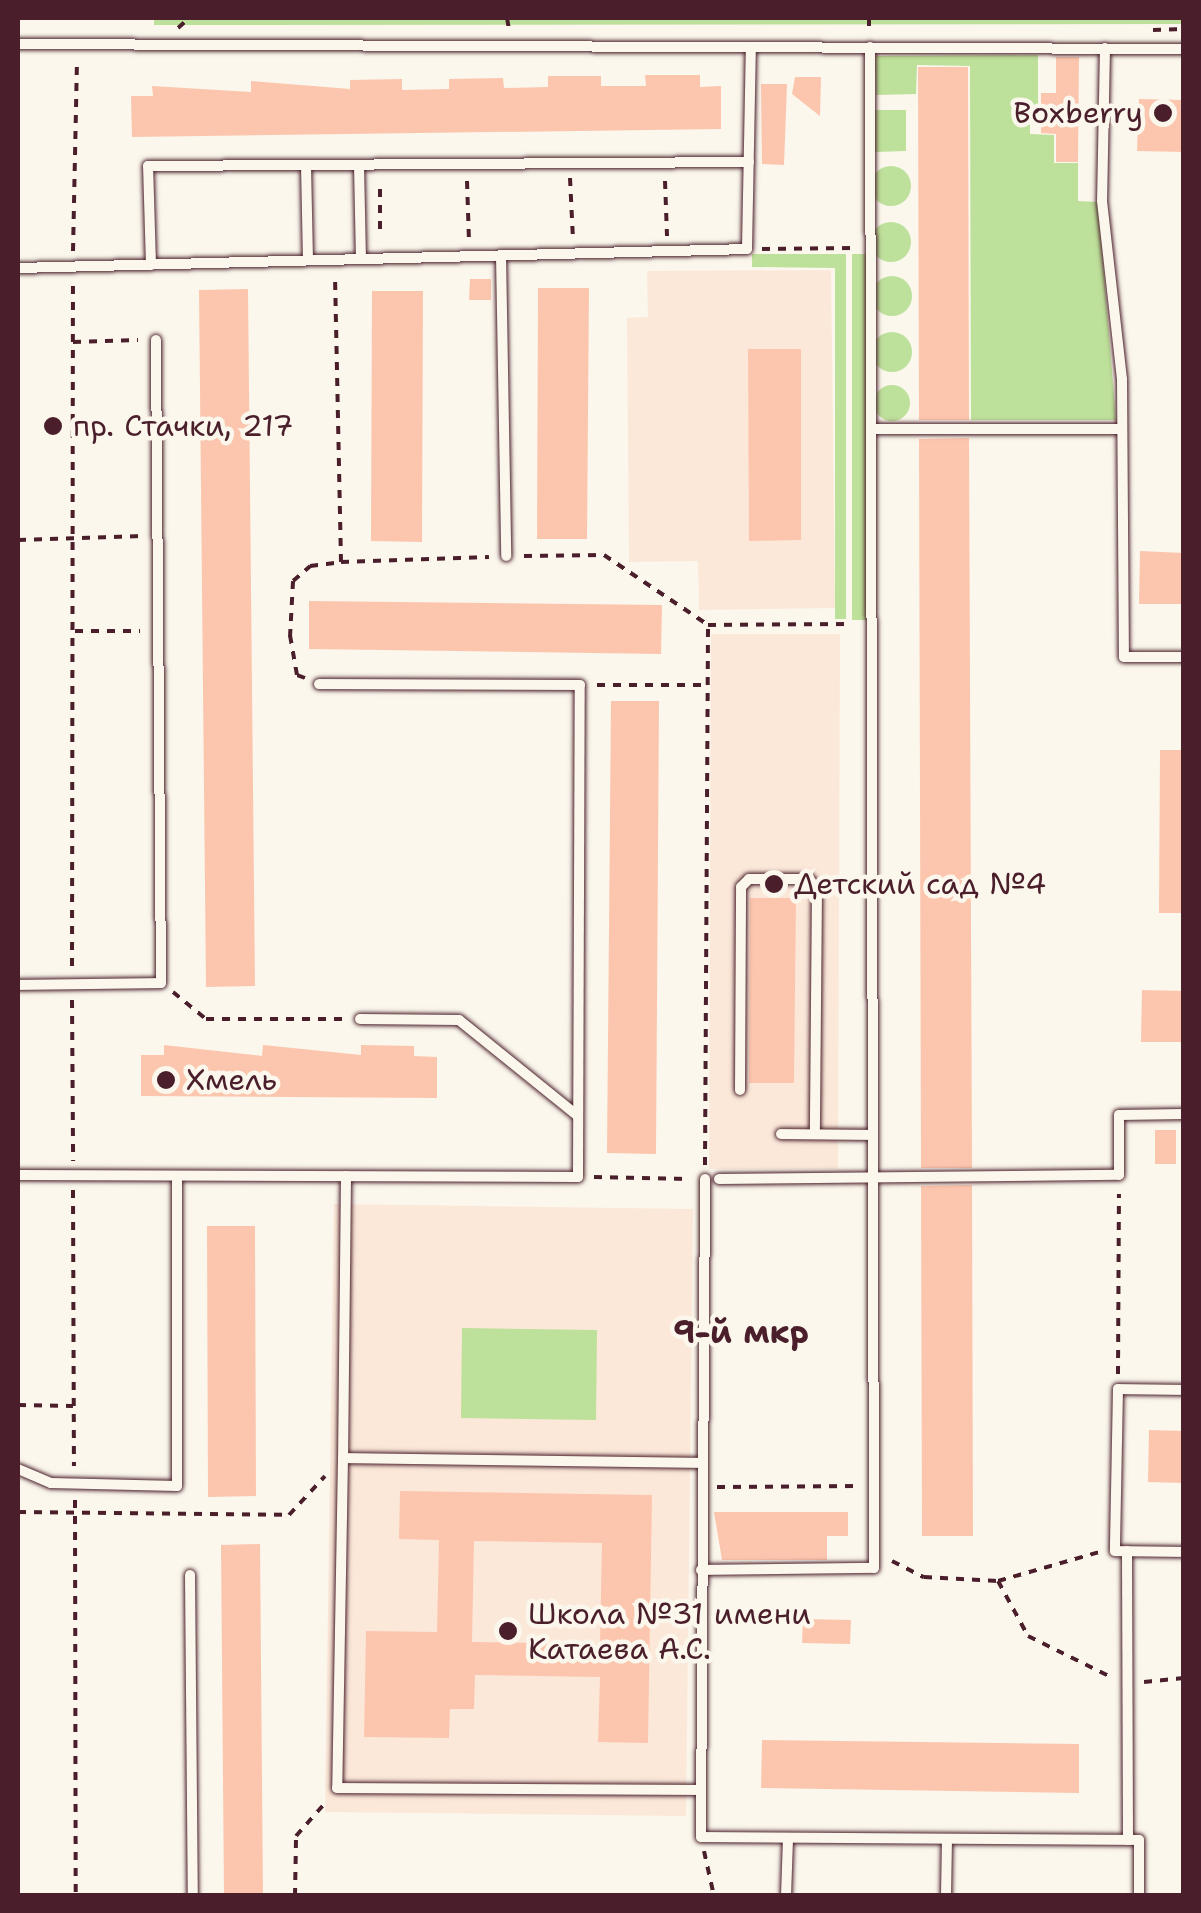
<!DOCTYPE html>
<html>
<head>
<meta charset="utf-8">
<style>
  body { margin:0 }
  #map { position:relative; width:1201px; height:1913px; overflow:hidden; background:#fbf7ec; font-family:"Shantell Sans",sans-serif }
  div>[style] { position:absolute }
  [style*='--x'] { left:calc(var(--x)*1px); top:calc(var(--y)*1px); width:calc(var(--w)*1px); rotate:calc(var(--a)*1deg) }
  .built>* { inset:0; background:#fbe8d9 }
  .green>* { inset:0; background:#bde09a }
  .round { border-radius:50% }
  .building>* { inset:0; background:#fcc6ae }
  .path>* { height:4px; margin-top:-2px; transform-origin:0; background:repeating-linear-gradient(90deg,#4a1f2b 0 8px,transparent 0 16px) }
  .roads { filter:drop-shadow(0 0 2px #4a1f2b) drop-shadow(0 0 2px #4a1f2b) }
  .lane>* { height:10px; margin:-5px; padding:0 5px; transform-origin:5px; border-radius:5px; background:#fbf7ec }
  .dots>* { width:28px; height:28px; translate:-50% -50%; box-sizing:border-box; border:5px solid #fbf7ec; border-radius:50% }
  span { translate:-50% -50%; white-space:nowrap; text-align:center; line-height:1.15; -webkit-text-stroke:9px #fbf7ec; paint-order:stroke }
  .poi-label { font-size:30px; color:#4a1f2b }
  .right { translate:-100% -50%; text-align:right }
  .left { translate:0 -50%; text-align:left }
  .neighbourhood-label { font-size:32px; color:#4a1f2b; font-weight:700 }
  .frame { position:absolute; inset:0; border:20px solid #4a1f2b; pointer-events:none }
</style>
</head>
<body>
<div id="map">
  <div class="built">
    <div style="clip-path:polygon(831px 270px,835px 608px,699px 610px,698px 561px,629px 562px,627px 318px,648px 317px,647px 271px)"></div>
    <div style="clip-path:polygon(711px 634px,840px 634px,838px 1169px,709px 1169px)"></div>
    <div style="clip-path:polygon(334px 1204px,693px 1209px,686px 1816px,325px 1812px)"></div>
  </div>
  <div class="green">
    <div style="clip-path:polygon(154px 18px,1183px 18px,1184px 24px,154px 25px)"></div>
    <div style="clip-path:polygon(1038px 55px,1038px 119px,1030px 119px,1030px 134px,1054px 135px,1054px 163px,1078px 163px,1078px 201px,1098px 202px,1116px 420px,971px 420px,970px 66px,917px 65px,916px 94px,876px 95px,875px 56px)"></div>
    <div style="clip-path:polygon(875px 110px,906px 110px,906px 151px,875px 152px)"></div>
    <div class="round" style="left:871px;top:166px;width:40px;height:40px"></div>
    <div class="round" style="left:871px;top:222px;width:40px;height:40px"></div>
    <div style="clip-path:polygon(752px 254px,846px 254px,846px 619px,835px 619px,835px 268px,752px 267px)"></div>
    <div style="clip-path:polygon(852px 254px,866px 254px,866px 620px,852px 620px)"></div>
    <div class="round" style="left:872px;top:276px;width:40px;height:40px"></div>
    <div class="round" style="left:872px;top:332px;width:40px;height:40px"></div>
    <div class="round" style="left:874px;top:385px;width:36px;height:36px"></div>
    <div style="clip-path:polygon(462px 1328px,597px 1330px,596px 1420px,461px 1418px)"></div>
  </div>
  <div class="building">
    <div style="clip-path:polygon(1056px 57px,1079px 57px,1078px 162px,1056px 162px,1056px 134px,1041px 133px,1041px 93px,1056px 93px)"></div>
    <div style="clip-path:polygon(918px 67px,968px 67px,969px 420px,919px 420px)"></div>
    <div style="clip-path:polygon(645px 75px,700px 75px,700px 87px,721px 86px,721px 129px,132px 137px,131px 96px,153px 96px,152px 86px,251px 92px,251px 81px,350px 89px,350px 80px,402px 79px,402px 90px,449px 89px,449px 79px,503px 78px,504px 88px,548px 87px,548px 76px,601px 76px,601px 86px,646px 86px)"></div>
    <div style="clip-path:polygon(795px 77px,821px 77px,820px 116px,792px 94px)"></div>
    <div style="clip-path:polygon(761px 84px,787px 84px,784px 165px,762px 164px)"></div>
    <div style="clip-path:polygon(1139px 99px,1184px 100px,1184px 152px,1137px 151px)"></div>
    <div style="clip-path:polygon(470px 279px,491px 279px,491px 300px,469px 300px)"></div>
    <div style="clip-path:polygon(538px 288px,589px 288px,587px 539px,537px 539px)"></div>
    <div style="clip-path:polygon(248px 289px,255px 986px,206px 987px,199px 290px)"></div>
    <div style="clip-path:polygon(372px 291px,423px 291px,422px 542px,371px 541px)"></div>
    <div style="clip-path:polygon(748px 349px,801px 349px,801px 540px,749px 541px)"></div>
    <div style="clip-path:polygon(969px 438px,972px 1168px,921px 1168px,919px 439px)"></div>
    <div style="clip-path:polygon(1140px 551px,1184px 553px,1184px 604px,1139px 604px)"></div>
    <div style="clip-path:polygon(309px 601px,662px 605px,661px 654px,309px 649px)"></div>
    <div style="clip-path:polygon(611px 701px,659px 701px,656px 1154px,607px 1153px)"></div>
    <div style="clip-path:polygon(1160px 750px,1184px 750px,1184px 913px,1159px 913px)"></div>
    <div style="clip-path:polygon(750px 898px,796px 898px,794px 1083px,749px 1083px)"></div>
    <div style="clip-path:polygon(1142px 990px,1184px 991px,1184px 1042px,1141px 1042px)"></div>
    <div style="clip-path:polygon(164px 1045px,262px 1056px,263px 1045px,361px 1055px,361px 1045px,414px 1046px,414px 1056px,437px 1057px,437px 1098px,141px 1096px,141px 1055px,164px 1055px)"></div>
    <div style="clip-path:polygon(1155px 1130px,1176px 1130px,1176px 1164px,1155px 1164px)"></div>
    <div style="clip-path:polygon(972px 1185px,973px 1536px,922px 1536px,921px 1186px)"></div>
    <div style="clip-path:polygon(207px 1226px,255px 1226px,256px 1496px,208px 1497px)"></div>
    <div style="clip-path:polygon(1149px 1430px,1184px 1431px,1184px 1483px,1148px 1482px)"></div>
    <div style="clip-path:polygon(evenodd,400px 1491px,652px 1495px,648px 1743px,598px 1742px,600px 1677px,475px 1675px,474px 1709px,450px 1709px,449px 1738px,364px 1737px,366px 1631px,437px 1632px,439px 1540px,399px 1539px,400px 1491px,474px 1541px,602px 1543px,600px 1644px,472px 1642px,474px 1541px)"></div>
    <div style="clip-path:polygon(714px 1512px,848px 1512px,848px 1536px,827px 1536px,827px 1560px,722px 1560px)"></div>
    <div style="clip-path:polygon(260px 1544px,263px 1896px,224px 1896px,221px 1545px)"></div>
    <div style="clip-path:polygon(803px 1619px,851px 1620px,850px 1644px,802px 1643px)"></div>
    <div style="clip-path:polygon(762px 1740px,1079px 1744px,1079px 1793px,761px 1788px)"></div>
  </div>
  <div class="path">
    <div style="--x:507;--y:18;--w:11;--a:80"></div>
    <div style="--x:869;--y:18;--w:15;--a:90"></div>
    <div style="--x:178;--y:28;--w:15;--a:-42"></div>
    <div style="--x:1153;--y:30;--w:31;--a:-2"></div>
    <div style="--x:570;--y:178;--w:61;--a:87.2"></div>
    <div style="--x:467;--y:181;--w:60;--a:88.1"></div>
    <div style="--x:665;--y:181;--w:55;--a:87.9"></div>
    <div style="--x:380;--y:229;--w:46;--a:-90"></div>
    <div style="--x:762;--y:249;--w:91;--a:-0.6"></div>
    <div style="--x:73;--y:251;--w:191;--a:-88.8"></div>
    <div style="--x:73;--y:342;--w:65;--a:-1.8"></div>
    <div style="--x:18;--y:540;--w:125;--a:-1.8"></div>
    <div style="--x:524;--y:556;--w:80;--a:-0.7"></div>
    <div style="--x:604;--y:555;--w:125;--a:33.9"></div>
    <div style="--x:708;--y:625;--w:144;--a:-0.4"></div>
    <div style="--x:341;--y:562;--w:148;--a:-1.9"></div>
    <div style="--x:75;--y:631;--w:65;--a:0"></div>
    <div style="--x:305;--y:678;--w:9;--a:-159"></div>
    <div style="--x:297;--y:675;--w:39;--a:-100"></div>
    <div style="--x:290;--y:637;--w:56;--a:-86.9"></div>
    <div style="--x:293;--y:581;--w:23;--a:-41"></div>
    <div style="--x:310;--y:566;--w:31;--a:-7"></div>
    <div style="--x:341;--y:562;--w:283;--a:-91.2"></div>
    <div style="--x:597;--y:685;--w:110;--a:0"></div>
    <div style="--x:72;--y:966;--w:681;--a:-89.92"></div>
    <div style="--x:173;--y:992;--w:43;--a:39.3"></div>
    <div style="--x:206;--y:1019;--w:138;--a:0"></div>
    <div style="--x:72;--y:1000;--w:161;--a:89.6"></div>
    <div style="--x:705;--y:1165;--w:540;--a:-89.68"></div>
    <div style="--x:594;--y:1177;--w:95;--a:1.2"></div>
    <div style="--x:73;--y:1190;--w:276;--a:89.8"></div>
    <div style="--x:1118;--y:1374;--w:180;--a:-89.7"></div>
    <div style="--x:18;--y:1405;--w:55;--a:1"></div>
    <div style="--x:717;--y:1487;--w:141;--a:-0.4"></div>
    <div style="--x:75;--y:1500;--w:396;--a:89.9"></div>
    <div style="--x:18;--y:1512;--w:271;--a:0.6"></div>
    <div style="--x:289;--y:1515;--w:53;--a:-47.3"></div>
    <div style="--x:892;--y:1561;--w:36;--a:27"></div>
    <div style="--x:924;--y:1577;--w:74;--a:3.1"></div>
    <div style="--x:998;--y:1581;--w:105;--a:-16"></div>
    <div style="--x:998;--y:1581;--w:63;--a:61.4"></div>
    <div style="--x:1028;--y:1636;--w:93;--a:26.3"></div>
    <div style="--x:1144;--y:1682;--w:40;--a:-5.7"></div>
    <div style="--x:704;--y:1851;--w:46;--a:77.5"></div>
    <div style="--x:295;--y:1896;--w:60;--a:-89"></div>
    <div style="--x:296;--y:1836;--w:45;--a:-48.6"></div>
  </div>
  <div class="roads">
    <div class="lane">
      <div style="--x:18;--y:44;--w:1166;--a:0.25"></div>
      <div style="--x:1105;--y:48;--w:153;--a:91.1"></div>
      <div style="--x:1102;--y:201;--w:179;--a:83.6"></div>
      <div style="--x:1122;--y:379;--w:278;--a:89.6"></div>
      <div style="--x:1124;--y:657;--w:60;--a:0"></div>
      <div style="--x:306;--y:165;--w:95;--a:88.8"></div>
      <div style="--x:359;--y:165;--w:94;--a:88.8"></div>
      <div style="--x:501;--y:255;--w:301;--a:89"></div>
      <div style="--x:151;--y:265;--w:99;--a:-91.7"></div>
      <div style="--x:148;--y:166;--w:601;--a:-0.38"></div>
      <div style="--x:18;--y:268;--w:729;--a:-1.49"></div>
      <div style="--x:747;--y:249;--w:201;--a:-88.9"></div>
      <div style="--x:871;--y:429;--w:251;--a:0"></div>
      <div style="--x:18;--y:985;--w:143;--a:-0.8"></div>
      <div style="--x:161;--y:983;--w:643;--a:-90.45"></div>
      <div style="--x:360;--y:1019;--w:99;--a:0.6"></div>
      <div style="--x:459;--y:1020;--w:153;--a:38.9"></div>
      <div style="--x:740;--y:1090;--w:203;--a:-89.7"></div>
      <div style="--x:741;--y:887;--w:11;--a:-45"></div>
      <div style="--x:749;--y:879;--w:60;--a:0"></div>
      <div style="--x:809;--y:879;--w:13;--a:51"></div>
      <div style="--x:817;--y:889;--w:245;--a:90.5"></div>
      <div style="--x:781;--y:1134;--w:92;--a:0.6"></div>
      <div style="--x:18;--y:1175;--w:560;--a:0.2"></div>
      <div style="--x:578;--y:1177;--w:492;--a:-89.8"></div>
      <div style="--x:580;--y:685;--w:261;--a:-179.8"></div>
      <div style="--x:346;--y:1176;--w:282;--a:90.6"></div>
      <div style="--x:343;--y:1458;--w:360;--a:0.8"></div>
      <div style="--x:705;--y:1179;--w:658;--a:90.35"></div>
      <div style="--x:701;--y:1837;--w:438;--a:0.4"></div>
      <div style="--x:1139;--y:1840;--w:56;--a:90"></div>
      <div style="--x:719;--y:1179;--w:400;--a:-0.6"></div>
      <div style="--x:1119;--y:1175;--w:60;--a:-90"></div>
      <div style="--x:1119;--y:1115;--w:65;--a:-0.9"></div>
      <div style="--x:1184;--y:1390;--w:66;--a:-179.1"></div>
      <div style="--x:1118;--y:1389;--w:162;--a:91.1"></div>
      <div style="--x:1115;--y:1551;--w:69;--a:0.8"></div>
      <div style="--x:343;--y:1458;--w:330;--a:91"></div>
      <div style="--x:337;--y:1788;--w:363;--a:0.3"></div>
      <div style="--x:18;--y:1469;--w:36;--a:23"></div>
      <div style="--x:51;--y:1483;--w:126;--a:1.4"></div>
      <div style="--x:177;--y:1486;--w:310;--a:-90"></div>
      <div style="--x:1127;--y:1551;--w:289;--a:89.8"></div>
      <div style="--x:701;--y:1570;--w:173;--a:-0.7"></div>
      <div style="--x:874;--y:1568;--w:1521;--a:-90.15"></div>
      <div style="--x:190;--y:1575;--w:321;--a:89.5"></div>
      <div style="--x:786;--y:1896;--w:58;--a:-88"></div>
      <div style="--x:946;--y:1896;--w:57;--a:-89"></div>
    </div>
  </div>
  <div class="dots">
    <div style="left:1163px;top:113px;background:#4a1f2b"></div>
    <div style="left:53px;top:426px;background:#4a1f2b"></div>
    <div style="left:774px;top:884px;background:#4a1f2b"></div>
    <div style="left:166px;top:1080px;background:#4a1f2b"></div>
    <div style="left:508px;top:1631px;background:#4a1f2b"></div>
  </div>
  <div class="poi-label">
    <span class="right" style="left:1143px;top:113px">Boxberry</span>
    <span class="left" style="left:73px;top:426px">пр. Стачки, 217</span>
    <span class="left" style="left:794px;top:884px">Детский сад №4</span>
    <span class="left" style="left:186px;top:1080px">Хмель</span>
    <span class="left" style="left:528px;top:1631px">Школа №31 имени<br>Катаева А.С.</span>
  </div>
  <div class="neighbourhood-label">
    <span style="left:741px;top:1332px">9-й мкр</span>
  </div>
  <div class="frame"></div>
</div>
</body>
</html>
